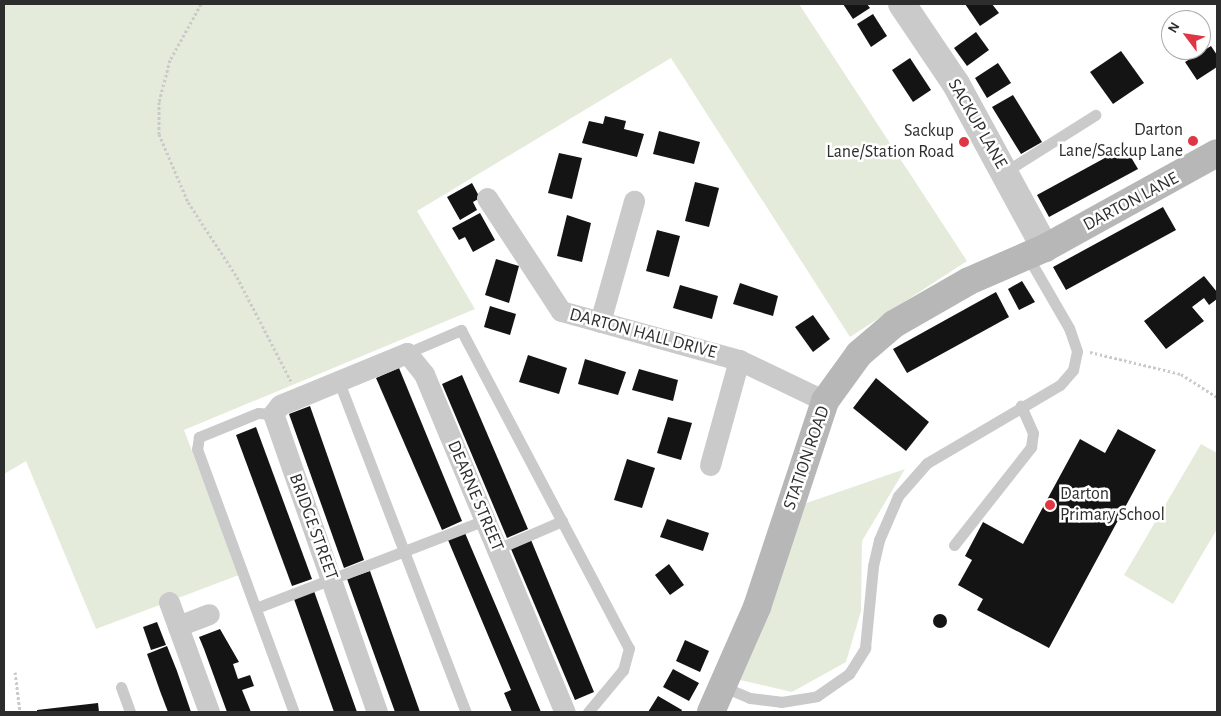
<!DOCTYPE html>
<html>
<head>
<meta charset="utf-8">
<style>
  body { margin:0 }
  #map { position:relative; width:1221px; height:716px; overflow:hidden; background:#fff; font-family:"Alegreya Sans",sans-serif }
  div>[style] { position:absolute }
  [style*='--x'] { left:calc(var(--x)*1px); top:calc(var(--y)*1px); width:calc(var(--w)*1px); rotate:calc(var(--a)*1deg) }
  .green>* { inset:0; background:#e4ebdb }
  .building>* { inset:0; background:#141414 }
  .round { border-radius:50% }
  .path>* { height:3px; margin-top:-1.5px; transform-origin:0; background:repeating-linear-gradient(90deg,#cacaca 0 2.5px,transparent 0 5px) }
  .service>* { height:11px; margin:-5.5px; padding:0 5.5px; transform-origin:5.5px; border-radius:5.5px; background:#cacaca }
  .minor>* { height:21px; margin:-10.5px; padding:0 10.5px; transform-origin:10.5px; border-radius:10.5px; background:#cacaca }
  .tertiary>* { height:28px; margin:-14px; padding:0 14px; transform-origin:14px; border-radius:14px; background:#cacaca }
  .secondary>* { height:28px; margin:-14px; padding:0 14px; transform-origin:14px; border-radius:14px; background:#b7b7b7 }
  .dots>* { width:14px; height:14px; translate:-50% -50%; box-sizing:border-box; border:2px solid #fff; border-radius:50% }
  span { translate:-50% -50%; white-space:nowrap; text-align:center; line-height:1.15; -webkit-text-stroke:5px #fff; paint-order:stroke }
  .street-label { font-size:18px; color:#2d2d2d }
  .poi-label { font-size:18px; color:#2d2d2d }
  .right { translate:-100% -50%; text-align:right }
  .left { translate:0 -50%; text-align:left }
  .frame { position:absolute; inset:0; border:5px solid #2d2d2d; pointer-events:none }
  .north { position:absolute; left:1161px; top:10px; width:50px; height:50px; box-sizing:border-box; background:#fff; border:1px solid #ababab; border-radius:50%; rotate:301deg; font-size:14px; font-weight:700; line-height:20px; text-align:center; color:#2d2d2d }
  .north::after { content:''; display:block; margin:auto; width:18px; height:22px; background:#df3544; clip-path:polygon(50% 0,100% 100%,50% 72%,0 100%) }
</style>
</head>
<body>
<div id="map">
  <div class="green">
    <div style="clip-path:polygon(4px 4px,799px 4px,967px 261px,850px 337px,671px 58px,417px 211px,475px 309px,184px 430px,239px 575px,96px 629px,26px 461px,4px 474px)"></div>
    <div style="clip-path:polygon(1201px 444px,1217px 453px,1217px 529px,1173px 604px,1124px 575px)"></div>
    <div style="clip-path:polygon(905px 469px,862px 541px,861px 611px,846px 662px,792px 692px,740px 680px,795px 507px)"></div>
  </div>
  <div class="building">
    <div style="clip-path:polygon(843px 4px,867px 4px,870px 8px,853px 19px)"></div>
    <div style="clip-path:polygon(965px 4px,992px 4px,999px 13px,980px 26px)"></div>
    <div style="clip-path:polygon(873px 14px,887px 36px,871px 47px,857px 24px)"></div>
    <div style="clip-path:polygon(976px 32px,989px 50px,967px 66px,954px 48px)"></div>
    <div style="clip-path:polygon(1211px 46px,1217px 55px,1217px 67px,1197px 80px,1185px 62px)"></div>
    <div style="clip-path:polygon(1121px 51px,1144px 83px,1113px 104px,1090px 72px)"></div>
    <div style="clip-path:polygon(910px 58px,931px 90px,913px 102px,892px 70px)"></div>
    <div style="clip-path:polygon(998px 63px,1011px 83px,987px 98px,975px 78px)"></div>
    <div style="clip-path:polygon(1013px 95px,1042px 142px,1021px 154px,992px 107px)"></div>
    <div style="clip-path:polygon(605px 116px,626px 121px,624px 129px,644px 134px,637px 157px,582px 143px,589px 121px,603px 124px)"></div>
    <div style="clip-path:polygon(659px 131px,700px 142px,694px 164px,653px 154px)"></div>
    <div style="clip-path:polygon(1125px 147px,1138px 169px,1049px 217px,1037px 195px)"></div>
    <div style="clip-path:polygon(559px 153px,582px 158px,572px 199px,548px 193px)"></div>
    <div style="clip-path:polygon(695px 182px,719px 188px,709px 227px,685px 221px)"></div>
    <div style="clip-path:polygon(472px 183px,480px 198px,473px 202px,477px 210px,460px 220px,447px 197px)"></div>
    <div style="clip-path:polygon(1163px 207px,1176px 230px,1066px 290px,1053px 267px)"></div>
    <div style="clip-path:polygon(480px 213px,495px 240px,473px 252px,465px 237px,459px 240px,452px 228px)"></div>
    <div style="clip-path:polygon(567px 215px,591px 223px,582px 262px,557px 256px)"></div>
    <div style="clip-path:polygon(657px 230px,680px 236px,669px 277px,646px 271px)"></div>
    <div style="clip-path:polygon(496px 259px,519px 266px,509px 303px,485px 295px)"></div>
    <div style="clip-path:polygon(1204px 276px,1217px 292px,1217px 299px,1209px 305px,1204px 298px,1192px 307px,1204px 321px,1166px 349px,1144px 321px)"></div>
    <div style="clip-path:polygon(1022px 281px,1035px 302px,1019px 310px,1008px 289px)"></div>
    <div style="clip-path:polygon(740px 283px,778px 296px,773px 316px,733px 304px)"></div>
    <div style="clip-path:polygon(680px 285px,718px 296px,712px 319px,673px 308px)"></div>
    <div style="clip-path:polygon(996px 292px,1009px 317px,907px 373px,893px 349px)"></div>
    <div style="clip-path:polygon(490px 306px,516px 314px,510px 335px,484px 327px)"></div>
    <div style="clip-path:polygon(813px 315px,830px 339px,813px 352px,795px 327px)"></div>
    <div style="clip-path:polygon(528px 355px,567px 368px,559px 394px,519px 382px)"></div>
    <div style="clip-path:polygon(585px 359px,626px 372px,618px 395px,578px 384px)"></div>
    <div style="clip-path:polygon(399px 368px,462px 521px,442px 530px,376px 378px)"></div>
    <div style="clip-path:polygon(639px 369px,678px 380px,673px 401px,632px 390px)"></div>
    <div style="clip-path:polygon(462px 375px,528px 529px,507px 538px,442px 384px)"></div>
    <div style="clip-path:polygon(876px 378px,929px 422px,906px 451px,853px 408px)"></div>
    <div style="clip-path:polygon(310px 406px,364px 560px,344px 568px,289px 414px)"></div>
    <div style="clip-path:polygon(668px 417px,692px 423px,681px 460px,657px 453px)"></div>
    <div style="clip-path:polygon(256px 427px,312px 579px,292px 586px,236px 435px)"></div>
    <div style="clip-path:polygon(1118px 429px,1156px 450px,1049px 648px,977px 610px,983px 599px,958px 585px,972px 560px,965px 556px,983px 522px,1023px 544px,1080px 439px,1105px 453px)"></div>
    <div style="clip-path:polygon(627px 459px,655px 468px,642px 508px,614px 500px)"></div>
    <div style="clip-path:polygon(667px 519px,709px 533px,703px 551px,660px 537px)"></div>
    <div style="clip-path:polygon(465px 533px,541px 712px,512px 712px,504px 693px,511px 690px,448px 540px)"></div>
    <div style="clip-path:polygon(531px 540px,594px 692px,575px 700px,511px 549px)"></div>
    <div style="clip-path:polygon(669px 564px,684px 585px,670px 595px,655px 575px)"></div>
    <div style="clip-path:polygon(370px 571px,420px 712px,395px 712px,347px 579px)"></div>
    <div style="clip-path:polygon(314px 591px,357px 712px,334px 712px,294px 599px)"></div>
    <div class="round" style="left:933px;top:614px;width:14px;height:14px"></div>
    <div style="clip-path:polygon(157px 622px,166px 645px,151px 650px,143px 627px)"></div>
    <div style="clip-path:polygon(220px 629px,239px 662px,233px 664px,238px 679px,250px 675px,254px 686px,242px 690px,251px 712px,227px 712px,204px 649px,199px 637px)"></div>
    <div style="clip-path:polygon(685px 640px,709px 651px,700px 672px,676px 661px)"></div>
    <div style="clip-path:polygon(167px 646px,177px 671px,191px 712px,168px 712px,160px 691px,147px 654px)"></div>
    <div style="clip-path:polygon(673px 669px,699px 683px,689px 701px,663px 687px)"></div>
    <div style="clip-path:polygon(658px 696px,682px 710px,681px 712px,648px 712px)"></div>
    <div style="clip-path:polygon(98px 703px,99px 712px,37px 712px,37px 710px)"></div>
  </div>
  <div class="path">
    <div style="--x:201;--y:4;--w:64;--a:119"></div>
    <div style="--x:170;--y:60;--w:43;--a:104.7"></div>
    <div style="--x:159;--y:102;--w:32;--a:90"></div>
    <div style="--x:159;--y:134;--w:74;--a:66.9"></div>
    <div style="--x:188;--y:202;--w:90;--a:56.8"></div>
    <div style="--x:237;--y:277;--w:117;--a:62.6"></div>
    <div style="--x:1090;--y:352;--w:94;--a:13.6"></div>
    <div style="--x:1181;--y:374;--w:43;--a:32.6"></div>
    <div style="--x:15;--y:672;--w:40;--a:82.9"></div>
  </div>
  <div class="service">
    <div style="--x:1005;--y:172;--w:107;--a:-32.3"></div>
    <div style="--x:407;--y:353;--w:59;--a:-23.1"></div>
    <div style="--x:461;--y:330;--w:360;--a:62.2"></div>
    <div style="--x:629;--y:648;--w:23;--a:105"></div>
    <div style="--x:623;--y:670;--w:55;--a:129.8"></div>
    <div style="--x:339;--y:382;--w:354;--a:69"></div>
    <div style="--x:273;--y:414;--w:15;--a:-176"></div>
    <div style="--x:258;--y:413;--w:64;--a:157.9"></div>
    <div style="--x:199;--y:437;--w:12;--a:99"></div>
    <div style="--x:197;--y:449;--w:280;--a:69.8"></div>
    <div style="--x:954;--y:545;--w:125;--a:-51.8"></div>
    <div style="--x:1031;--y:447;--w:14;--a:-82"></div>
    <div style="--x:1033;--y:433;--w:30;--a:-114"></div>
    <div style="--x:497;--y:549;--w:71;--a:-23.3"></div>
    <div style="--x:256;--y:608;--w:245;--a:-21"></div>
    <div style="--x:121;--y:687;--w:27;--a:70"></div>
    <div style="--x:724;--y:687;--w:28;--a:23"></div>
    <div style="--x:750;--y:698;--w:31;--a:7"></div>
    <div style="--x:781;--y:702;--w:36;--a:-9"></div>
    <div style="--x:817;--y:696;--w:39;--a:-35"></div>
    <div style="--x:849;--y:674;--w:31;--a:-58"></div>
    <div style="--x:865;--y:648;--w:82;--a:-84.4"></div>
    <div style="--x:873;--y:566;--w:27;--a:-77"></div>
    <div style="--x:879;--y:540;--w:48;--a:-66.6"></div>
    <div style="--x:898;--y:496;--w:44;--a:-48.7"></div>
    <div style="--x:927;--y:463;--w:154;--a:-30.4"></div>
    <div style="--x:1060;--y:385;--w:20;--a:-49"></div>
    <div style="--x:1073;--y:370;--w:19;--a:-78"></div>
    <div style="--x:1077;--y:351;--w:24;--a:-109"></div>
    <div style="--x:1069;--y:328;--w:82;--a:-120"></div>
  </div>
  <div class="minor">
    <div style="--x:487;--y:198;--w:135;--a:56.8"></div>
    <div style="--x:561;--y:311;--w:185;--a:15.4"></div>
    <div style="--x:739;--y:360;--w:95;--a:25.5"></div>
    <div style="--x:600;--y:322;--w:126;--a:-74.3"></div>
    <div style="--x:710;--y:465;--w:109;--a:-74.6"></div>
    <div style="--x:169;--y:602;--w:117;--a:70"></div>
    <div style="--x:178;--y:626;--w:33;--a:-21"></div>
    <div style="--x:377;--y:712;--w:316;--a:-109.2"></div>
    <div style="--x:273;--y:414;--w:11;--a:-52"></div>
    <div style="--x:280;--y:405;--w:137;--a:-22.3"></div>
    <div style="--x:407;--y:353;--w:27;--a:51"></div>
    <div style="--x:424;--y:374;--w:366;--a:67.4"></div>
  </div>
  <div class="tertiary">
    <div style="--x:902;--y:4;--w:97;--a:56"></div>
    <div style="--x:956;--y:84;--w:187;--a:61.5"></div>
  </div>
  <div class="secondary">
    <div style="--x:711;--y:712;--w:115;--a:-66.3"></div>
    <div style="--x:757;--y:607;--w:217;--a:-71.7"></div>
    <div style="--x:825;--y:401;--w:58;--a:-54.1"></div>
    <div style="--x:859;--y:354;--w:46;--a:-40.6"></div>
    <div style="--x:894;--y:324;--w:86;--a:-29.8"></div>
    <div style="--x:969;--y:281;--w:83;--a:-23.5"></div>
    <div style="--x:1045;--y:248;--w:196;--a:-28.9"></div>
  </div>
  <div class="dots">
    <div style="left:1193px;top:141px;background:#df3544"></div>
    <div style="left:964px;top:142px;background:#df3544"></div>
    <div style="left:1050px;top:505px;background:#df3544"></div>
  </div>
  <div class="street-label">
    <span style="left:977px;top:124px;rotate:60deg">SACKUP LANE</span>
    <span style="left:1131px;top:202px;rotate:-28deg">DARTON LANE</span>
    <span style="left:643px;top:334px;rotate:15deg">DARTON HALL DRIVE</span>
    <span style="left:807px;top:458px;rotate:-71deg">STATION ROAD</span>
    <span style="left:475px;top:496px;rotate:67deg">DEARNE STREET</span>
    <span style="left:313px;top:527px;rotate:70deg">BRIDGE STREET</span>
  </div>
  <div class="poi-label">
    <span class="right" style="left:1183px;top:141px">Darton<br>Lane/Sackup Lane</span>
    <span class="right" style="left:954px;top:142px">Sackup<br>Lane/Station Road</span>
    <span class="left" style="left:1060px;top:505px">Darton<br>Primary School</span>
  </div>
  <div class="frame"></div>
  <div class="north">N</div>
</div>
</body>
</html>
